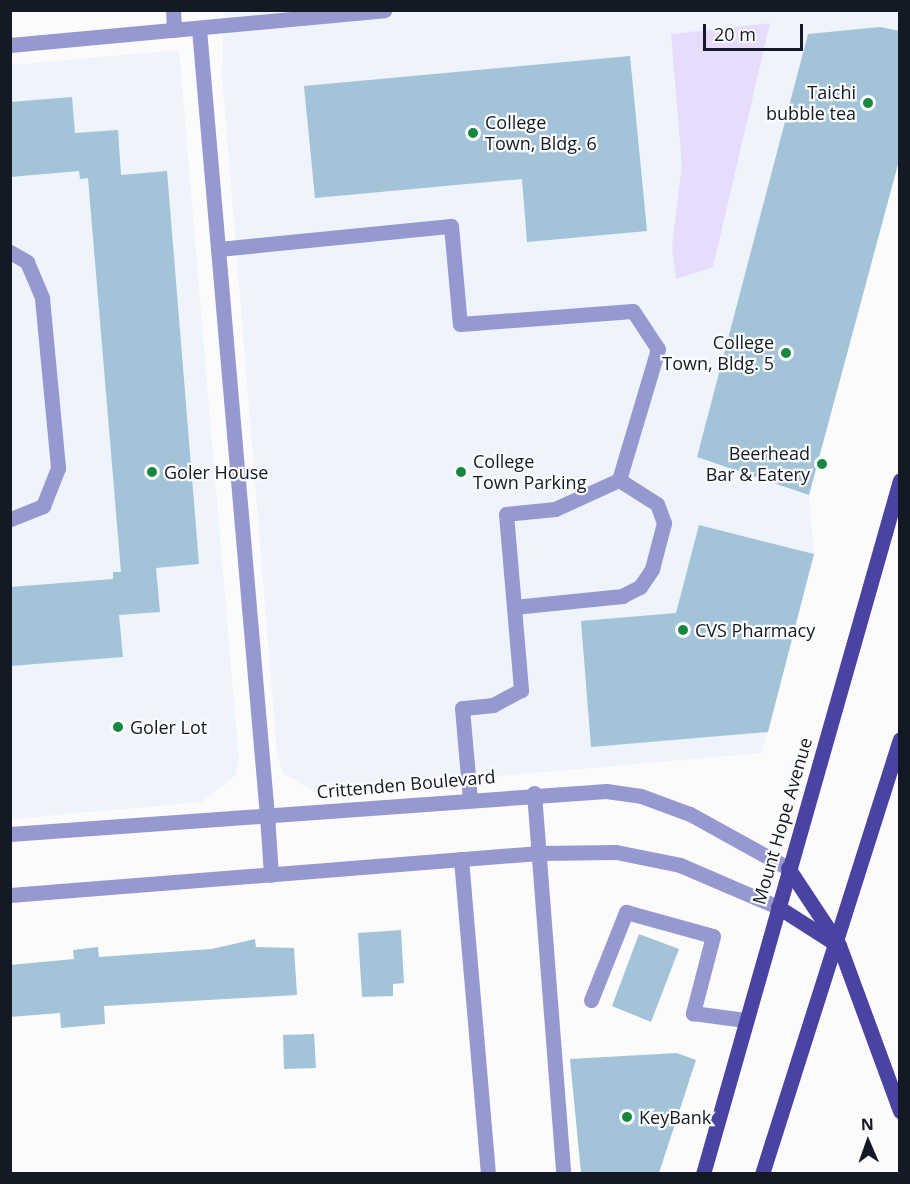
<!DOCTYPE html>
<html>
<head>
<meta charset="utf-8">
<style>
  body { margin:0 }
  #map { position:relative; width:910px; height:1184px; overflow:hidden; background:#fbfbfb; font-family:"Open Sans",sans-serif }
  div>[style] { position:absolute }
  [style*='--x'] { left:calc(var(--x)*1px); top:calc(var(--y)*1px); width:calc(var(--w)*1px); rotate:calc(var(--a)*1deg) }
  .built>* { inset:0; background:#eff3fb }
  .green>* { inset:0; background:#e8dcfc }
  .building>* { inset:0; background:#a2c3d8 }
  .service>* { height:15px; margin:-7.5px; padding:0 7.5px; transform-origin:7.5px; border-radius:7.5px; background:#9699cf }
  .minor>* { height:15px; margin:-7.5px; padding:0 7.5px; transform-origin:7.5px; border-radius:7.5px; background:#9699cf }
  .tertiary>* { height:15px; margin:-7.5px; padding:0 7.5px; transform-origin:7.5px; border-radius:7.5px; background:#9699cf }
  .primary>* { height:15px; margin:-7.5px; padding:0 7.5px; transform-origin:7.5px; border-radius:7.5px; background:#4943a2 }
  .dots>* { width:16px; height:16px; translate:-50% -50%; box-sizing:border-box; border:3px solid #fbfbfb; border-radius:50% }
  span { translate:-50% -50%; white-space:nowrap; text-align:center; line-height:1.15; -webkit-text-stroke:4.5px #fbfbfb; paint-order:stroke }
  .poi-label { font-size:18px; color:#131a25 }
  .right { translate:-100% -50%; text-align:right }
  .left { translate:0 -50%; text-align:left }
  .street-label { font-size:18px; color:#131a25 }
  .frame { position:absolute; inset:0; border:12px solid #131a25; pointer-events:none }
  .north { position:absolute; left:838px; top:1112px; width:60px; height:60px; -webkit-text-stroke:4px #fbfbfb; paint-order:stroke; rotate:358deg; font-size:16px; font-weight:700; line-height:24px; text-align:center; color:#131a25 }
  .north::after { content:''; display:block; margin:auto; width:21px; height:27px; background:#131a25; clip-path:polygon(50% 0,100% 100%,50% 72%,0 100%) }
  .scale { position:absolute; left:703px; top:24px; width:100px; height:27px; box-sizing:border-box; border:3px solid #131a25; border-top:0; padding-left:8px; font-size:18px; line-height:21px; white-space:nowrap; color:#131a25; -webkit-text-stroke:4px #fbfbfb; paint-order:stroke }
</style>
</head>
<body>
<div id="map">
  <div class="built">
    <div style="clip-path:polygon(224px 11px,899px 11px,899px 157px,809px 495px,814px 554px,762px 753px,315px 792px,283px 773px,277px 755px,222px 74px)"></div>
    <div style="clip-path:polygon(179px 50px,239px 762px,235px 776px,202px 802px,11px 819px,11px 65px)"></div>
  </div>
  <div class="green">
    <div style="clip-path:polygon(770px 23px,713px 267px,676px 279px,672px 246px,682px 165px,671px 34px)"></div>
  </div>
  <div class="building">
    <div style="clip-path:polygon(880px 27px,900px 31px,900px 157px,809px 495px,697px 457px,808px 34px)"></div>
    <div style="clip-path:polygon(630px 56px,647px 231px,527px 242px,522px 179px,315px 198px,304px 86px)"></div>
    <div style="clip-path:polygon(72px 97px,75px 133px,118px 130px,121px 175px,167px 171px,199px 564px,156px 568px,160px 612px,119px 615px,123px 657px,10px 666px,10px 587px,113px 579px,113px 572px,121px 572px,88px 178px,80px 179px,79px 171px,10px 177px,10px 102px)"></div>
    <div style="clip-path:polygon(699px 525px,814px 554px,768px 732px,591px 747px,581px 621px,676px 613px)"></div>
    <div style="clip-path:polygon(401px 930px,404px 983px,393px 984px,393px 996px,362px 997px,358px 933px)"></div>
    <div style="clip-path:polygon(639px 934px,679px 949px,651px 1022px,612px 1006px)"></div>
    <div style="clip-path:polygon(255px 939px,256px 947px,294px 948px,297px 995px,104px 1006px,105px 1024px,61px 1028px,60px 1013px,10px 1017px,10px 965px,74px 959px,73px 950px,98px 947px,99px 957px,212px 949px)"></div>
    <div style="clip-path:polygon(314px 1034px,316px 1068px,284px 1069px,283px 1035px)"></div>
    <div style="clip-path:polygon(677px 1053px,696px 1060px,659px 1173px,581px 1173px,570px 1059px)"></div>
  </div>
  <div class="service">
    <div style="--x:173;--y:10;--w:20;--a:87"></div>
    <div style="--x:199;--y:29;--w:789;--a:85.06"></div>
    <div style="--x:219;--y:249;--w:233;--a:-5.7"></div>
    <div style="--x:451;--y:226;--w:98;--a:84.8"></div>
    <div style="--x:460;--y:324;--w:173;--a:-4.3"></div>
    <div style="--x:633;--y:311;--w:45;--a:56.7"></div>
    <div style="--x:658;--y:349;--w:137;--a:106.6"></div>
    <div style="--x:619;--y:480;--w:70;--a:155.6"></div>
    <div style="--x:555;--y:509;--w:49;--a:174.2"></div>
    <div style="--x:506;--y:514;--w:177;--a:85.1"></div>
    <div style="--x:521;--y:690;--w:32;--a:152"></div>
    <div style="--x:493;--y:705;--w:31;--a:174"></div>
    <div style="--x:462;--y:708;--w:91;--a:85"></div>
    <div style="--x:10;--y:252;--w:20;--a:30"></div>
    <div style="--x:27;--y:262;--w:39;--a:67"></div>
    <div style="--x:42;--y:298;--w:171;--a:84.6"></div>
    <div style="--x:58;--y:468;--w:41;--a:111.5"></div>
    <div style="--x:43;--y:506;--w:35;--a:158"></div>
    <div style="--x:514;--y:607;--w:109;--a:-5.8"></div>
    <div style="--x:622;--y:596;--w:20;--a:-27"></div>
    <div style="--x:640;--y:587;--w:22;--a:-56"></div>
    <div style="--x:652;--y:569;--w:48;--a:-75.4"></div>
    <div style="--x:664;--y:523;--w:20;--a:-110"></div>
    <div style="--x:657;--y:504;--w:45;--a:-147.7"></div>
    <div style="--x:534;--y:793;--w:382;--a:85.6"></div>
    <div style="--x:461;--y:859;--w:316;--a:85.1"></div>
    <div style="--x:591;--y:1000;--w:95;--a:-68.3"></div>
    <div style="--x:626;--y:912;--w:90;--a:15.4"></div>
    <div style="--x:713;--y:936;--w:80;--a:104.6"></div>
    <div style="--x:693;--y:1013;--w:52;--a:7.7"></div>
  </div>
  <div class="minor">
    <div style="--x:10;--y:45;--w:376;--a:-5.3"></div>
  </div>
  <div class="tertiary">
    <div style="--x:267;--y:815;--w:60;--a:86.2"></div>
    <div style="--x:10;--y:834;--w:598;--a:-4.13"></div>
    <div style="--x:606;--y:791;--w:35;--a:8"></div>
    <div style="--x:641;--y:796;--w:52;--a:20.2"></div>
    <div style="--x:690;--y:814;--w:112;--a:28.9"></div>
    <div style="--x:10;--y:895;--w:531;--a:-4.54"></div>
    <div style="--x:539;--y:853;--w:77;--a:-0.7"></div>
    <div style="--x:616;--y:852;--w:65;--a:11.5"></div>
    <div style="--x:680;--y:865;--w:107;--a:23.2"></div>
  </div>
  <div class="primary">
    <div style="--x:788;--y:868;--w:92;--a:56.5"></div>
    <div style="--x:839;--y:945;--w:177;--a:69.8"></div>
    <div style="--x:778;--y:907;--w:69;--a:32.5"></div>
    <div style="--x:703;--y:1174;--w:721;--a:-74.15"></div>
    <div style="--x:762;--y:1174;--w:456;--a:-72.4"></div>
  </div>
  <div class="dots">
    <div style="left:868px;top:103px;background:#168841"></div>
    <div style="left:473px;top:133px;background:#168841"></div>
    <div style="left:786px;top:353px;background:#168841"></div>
    <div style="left:822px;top:464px;background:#168841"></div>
    <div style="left:152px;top:472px;background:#168841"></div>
    <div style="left:461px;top:472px;background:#168841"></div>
    <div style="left:683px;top:630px;background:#168841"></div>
    <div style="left:118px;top:727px;background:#168841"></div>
    <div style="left:627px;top:1117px;background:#168841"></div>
  </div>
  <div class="poi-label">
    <span class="right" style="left:856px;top:103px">Taichi<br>bubble tea</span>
    <span class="left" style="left:485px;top:133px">College<br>Town, Bldg. 6</span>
    <span class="right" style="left:774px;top:353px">College<br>Town, Bldg. 5</span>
    <span class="right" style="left:810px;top:464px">Beerhead<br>Bar &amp; Eatery</span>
    <span class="left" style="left:473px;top:472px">College<br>Town Parking</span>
    <span class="left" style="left:164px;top:472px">Goler House</span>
    <span class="left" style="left:695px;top:630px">CVS Pharmacy</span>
    <span class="left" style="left:130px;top:727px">Goler Lot</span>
    <span class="left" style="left:639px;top:1117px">KeyBank</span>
  </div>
  <div class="street-label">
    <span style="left:406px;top:784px;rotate:-5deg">Crittenden Boulevard</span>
    <span style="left:782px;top:821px;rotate:-74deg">Mount Hope Avenue</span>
  </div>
  <div class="frame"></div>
  <div class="north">N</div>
  <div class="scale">20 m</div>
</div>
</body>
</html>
